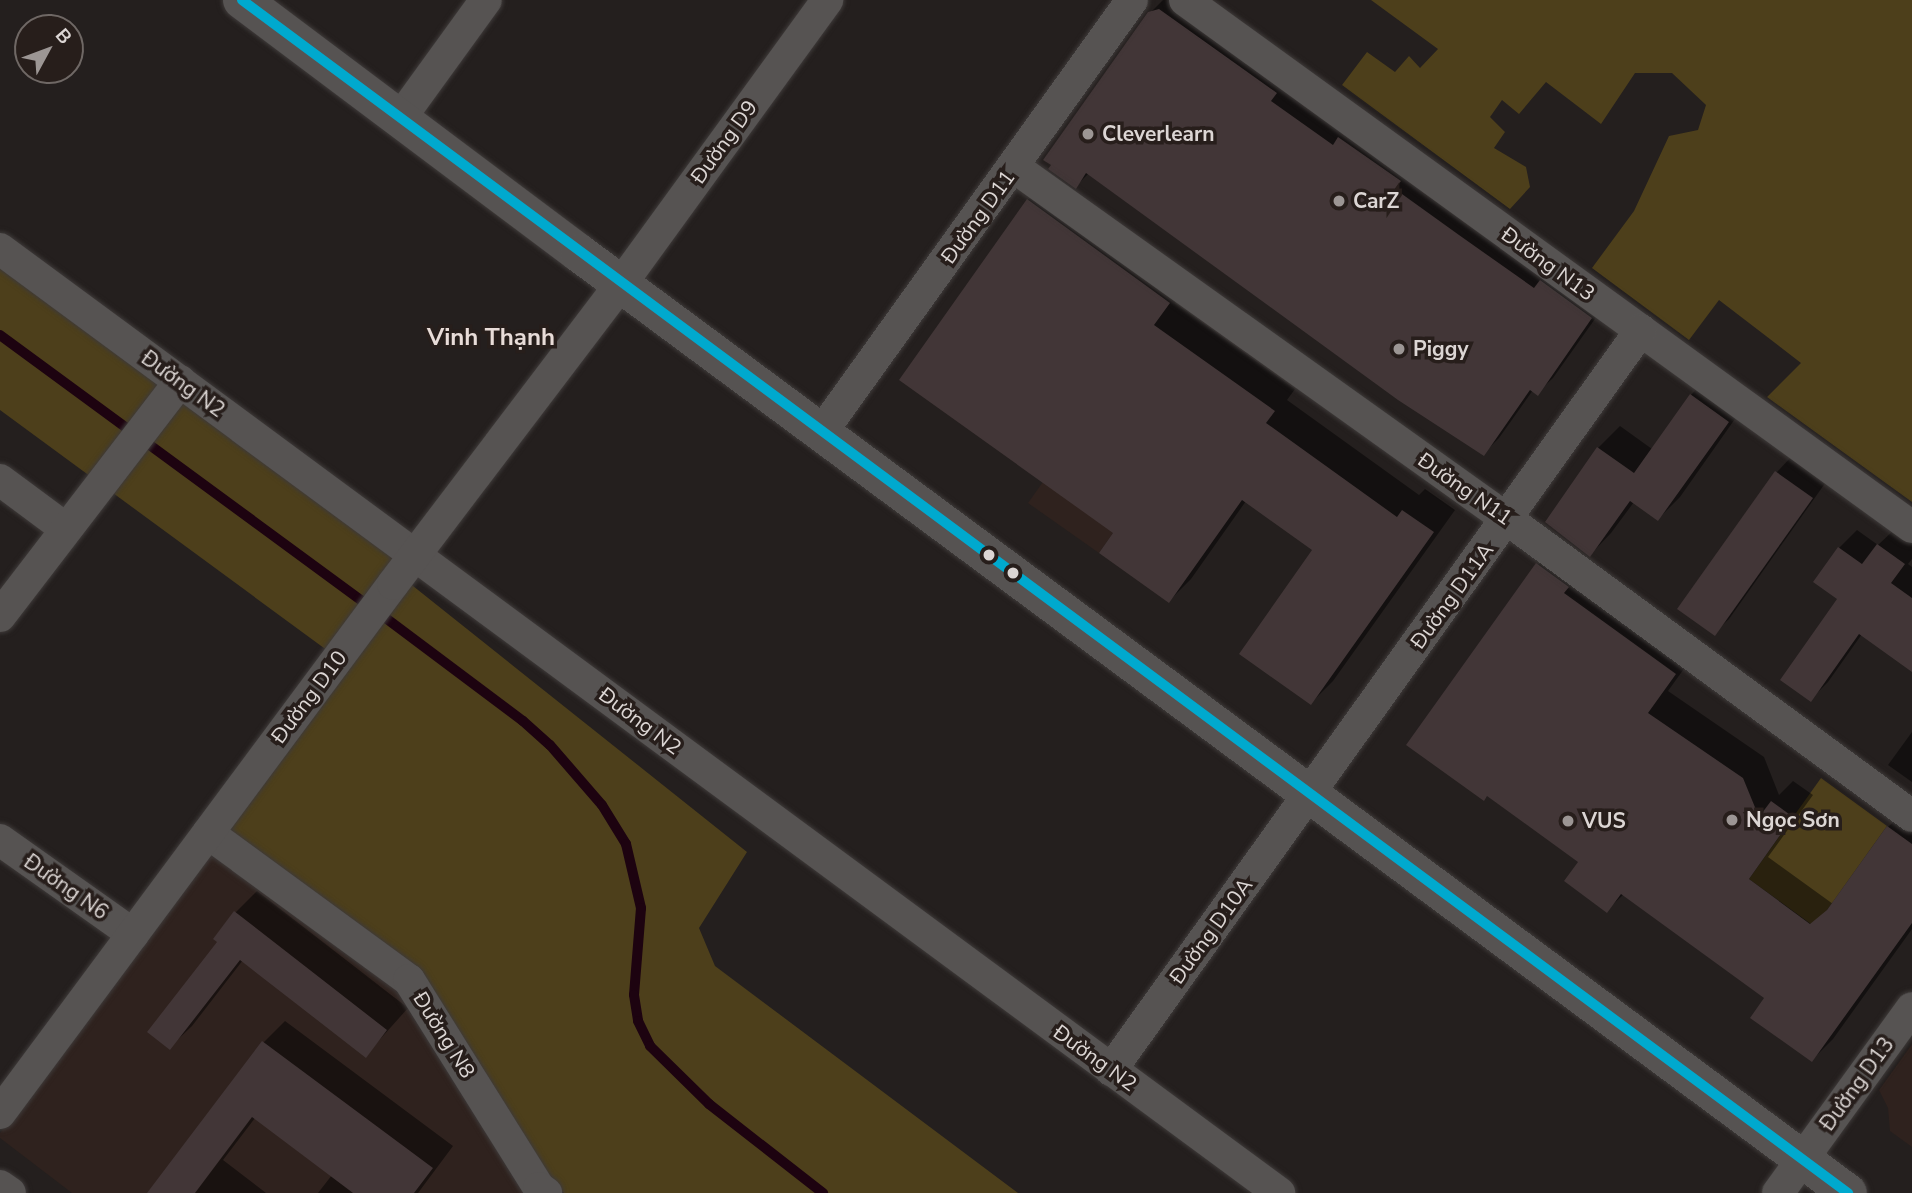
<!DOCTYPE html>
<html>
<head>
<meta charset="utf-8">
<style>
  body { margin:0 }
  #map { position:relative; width:1912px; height:1193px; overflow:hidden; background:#241f1e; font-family:"Nunito Sans",sans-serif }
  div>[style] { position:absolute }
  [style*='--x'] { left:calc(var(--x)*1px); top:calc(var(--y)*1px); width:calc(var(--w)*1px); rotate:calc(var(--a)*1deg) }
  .built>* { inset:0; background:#2f221e }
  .green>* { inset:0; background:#4d3f1b }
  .shadow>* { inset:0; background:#0007 }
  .stream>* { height:10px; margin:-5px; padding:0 5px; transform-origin:5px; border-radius:5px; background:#1d0310 }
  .building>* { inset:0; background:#423637 }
  .roads { filter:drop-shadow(0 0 2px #3e3a39) drop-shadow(0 0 2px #3e3a39) }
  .street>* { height:32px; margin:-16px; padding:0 16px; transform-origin:16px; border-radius:16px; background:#565352 }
  .secondary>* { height:38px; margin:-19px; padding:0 19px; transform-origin:19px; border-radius:19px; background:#565352 }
  .bus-1>* { height:10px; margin:-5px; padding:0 5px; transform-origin:5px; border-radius:5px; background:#00a9ce }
  .dots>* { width:19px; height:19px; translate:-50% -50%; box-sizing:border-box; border:4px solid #271e1b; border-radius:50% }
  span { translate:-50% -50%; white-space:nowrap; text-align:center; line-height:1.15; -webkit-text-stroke:7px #271e1b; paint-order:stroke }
  .poi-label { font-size:21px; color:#dcd6d4; font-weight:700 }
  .left { translate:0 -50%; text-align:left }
  .street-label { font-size:21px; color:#dcd6d4 }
  .quarter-label { font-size:24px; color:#e8dcd8; font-weight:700 }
  .north { position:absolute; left:14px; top:14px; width:70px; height:70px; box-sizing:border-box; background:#271e1b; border:2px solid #6f6865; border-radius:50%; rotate:49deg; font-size:19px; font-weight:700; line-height:28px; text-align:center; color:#dcd6d4 }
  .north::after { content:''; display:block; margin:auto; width:24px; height:32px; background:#9c9694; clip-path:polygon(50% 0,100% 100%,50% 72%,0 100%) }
</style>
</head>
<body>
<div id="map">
  <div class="built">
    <div style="clip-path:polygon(1101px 400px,1172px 450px,1099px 553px,1028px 503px)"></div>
    <div style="clip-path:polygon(209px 847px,402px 989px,529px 1193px,72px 1193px,0 1138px,0 1133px)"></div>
    <div style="clip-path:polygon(1912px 1044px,1912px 1147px,1890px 1131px,1888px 1108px,1879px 1090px)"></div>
  </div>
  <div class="green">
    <div style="clip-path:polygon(1371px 0,1912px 0,1912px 502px,1767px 397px,1801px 363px,1719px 300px,1689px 340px,1592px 268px,1634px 211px,1669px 136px,1698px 130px,1706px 105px,1672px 73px,1635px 73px,1601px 124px,1546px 82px,1519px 114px,1502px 100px,1490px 117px,1505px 132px,1494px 148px,1526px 167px,1530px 187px,1510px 209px,1342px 85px,1367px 52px,1395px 72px,1409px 56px,1420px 68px,1438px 49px)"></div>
    <div style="clip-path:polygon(0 256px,408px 545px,328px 651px,0 410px)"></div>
    <div style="clip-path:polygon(408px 582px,747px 852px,699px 928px,715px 966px,1018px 1193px,564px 1193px,548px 1181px,418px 971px,224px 831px)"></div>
    <div style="clip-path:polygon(1821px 778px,1887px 826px,1815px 927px,1749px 879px)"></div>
  </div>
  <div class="shadow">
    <div style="clip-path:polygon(1163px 0,1184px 0,1607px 302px,1553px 378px,1537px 393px,1533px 390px,1499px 438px,1483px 454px,1089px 173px,1076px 186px,1150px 13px)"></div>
    <div style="clip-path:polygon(1050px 178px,1190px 280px,1175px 303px,1295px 389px,1287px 400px,1419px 495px,1425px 489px,1455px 510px,1333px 681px,1311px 703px,1315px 550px,1246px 501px,1191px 579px,1169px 601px,1115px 533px,1028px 200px)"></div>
    <div style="clip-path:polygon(1712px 373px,1749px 399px,1680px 497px,1658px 519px,1634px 502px,1611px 533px,1590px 555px,1598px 448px,1620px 426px,1652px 449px,1691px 395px)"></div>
    <div style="clip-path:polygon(1791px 457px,1826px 482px,1729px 619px,1714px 633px,1680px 609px,1777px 472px)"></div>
    <div style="clip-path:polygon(1896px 528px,1912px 539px,1912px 559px,1908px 564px,1912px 567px,1912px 669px,1862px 634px,1828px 682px,1811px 699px,1840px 599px,1816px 582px,1839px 548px,1857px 530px,1878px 545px)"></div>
    <div style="clip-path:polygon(1559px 543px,1696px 652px,1668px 691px,1764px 757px,1779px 795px,1793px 781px,1813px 795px,1768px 857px,1833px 904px,1888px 827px,1910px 806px,1912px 808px,1912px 929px,1833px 1039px,1812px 1060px,1767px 997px,1624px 894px,1607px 910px,1580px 862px,1538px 565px)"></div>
    <div style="clip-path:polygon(1912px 732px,1912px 782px,1888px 765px)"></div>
    <div style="clip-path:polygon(257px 891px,408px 1008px,366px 1055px,243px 960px,192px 1026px,170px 1047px,236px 912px)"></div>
    <div style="clip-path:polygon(285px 1021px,453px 1146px,418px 1193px,318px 1193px,332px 1175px,255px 1118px,223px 1160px,266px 1193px,149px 1193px,263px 1043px)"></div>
  </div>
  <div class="stream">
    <div style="--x:0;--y:335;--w:475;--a:36.3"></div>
    <div style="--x:383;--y:616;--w:175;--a:36.9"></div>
    <div style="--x:523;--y:721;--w:36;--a:42"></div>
    <div style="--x:550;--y:745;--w:79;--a:49.1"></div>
    <div style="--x:602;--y:805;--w:46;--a:58.4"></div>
    <div style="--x:626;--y:844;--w:66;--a:76.8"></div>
    <div style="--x:641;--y:908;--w:87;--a:94.6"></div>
    <div style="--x:634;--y:995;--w:26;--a:81"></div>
    <div style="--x:638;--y:1021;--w:28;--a:64"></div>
    <div style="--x:650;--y:1046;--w:83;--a:44.5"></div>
    <div style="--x:709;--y:1104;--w:145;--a:38"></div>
  </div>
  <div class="building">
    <div style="clip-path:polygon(1159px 9px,1277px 93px,1271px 101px,1333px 145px,1338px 137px,1401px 181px,1395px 189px,1459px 235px,1534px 288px,1540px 280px,1592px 318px,1538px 396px,1530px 390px,1484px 456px,1398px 400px,1086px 173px,1076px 189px,1048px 169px,1051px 165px,1043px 160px,1148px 12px)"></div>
    <div style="clip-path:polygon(1027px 199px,1170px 303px,1154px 325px,1275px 411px,1266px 423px,1397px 517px,1402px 510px,1434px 532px,1311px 705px,1239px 654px,1312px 550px,1242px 500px,1169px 603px,1099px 553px,1113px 533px,899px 380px)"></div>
    <div style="clip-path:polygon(1690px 394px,1729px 422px,1658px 521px,1630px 501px,1590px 557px,1545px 522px,1597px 447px,1634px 473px)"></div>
    <div style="clip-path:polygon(1775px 471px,1813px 498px,1715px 636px,1677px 609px)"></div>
    <div style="clip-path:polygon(1877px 544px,1905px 564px,1891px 583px,1912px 598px,1912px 672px,1859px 634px,1811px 702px,1780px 680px,1837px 599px,1813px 582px,1838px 547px,1862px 564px)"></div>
    <div style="clip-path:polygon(1536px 563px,1569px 587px,1564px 593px,1676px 674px,1648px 713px,1743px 778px,1759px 817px,1771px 801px,1793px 817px,1749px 879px,1810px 924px,1827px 910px,1887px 826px,1912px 844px,1912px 923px,1812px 1062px,1750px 1018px,1764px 998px,1621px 894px,1607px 913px,1564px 881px,1578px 862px,1487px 796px,1484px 801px,1406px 745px)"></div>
    <div style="clip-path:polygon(234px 911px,387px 1030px,366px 1058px,240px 960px,170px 1050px,147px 1032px,217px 942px,213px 939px)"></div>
    <div style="clip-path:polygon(262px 1041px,433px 1168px,414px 1193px,353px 1193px,252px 1117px,195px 1193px,147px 1193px)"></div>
  </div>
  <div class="roads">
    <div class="street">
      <div style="--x:1185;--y:0;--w:898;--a:35.94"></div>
      <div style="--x:399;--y:120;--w:148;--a:-54.1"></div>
      <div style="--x:1014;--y:167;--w:606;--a:35.53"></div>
      <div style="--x:1507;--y:519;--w:502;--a:36.25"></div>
      <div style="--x:0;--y:249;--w:1590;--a:36.43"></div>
      <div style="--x:821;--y:433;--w:533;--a:-54.31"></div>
      <div style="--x:0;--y:480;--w:82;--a:36.6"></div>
      <div style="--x:0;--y:616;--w:296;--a:-52.5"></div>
      <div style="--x:208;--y:833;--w:249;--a:36.2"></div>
      <div style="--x:409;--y:980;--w:245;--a:58"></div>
      <div style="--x:539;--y:1188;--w:9;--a:36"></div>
      <div style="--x:0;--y:840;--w:163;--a:35.3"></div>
      <div style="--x:1111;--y:1070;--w:910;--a:-54.39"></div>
      <div style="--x:0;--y:1113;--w:659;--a:-53.39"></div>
      <div style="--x:393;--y:584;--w:377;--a:-52.8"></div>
      <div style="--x:621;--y:284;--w:351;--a:-54"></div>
      <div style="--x:0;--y:1186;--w:12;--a:35"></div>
      <div style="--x:1778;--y:1193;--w:228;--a:-54.1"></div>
    </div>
    <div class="secondary">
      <div style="--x:242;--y:0;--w:421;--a:36.9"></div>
      <div style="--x:579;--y:253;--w:1579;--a:36.53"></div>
    </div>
  </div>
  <div class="bus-1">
    <div style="--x:242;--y:0;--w:2001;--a:36.61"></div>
  </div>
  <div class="dots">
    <div style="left:1088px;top:134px;background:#9c9694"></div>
    <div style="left:1339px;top:201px;background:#9c9694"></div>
    <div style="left:1399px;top:349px;background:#9c9694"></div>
    <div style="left:989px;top:555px;background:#dcd6d4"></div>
    <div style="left:1013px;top:573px;background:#dcd6d4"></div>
    <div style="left:1732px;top:820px;background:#9c9694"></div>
    <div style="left:1568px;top:821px;background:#9c9694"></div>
  </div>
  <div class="poi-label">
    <span class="left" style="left:1102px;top:134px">Cleverlearn</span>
    <span class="left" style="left:1353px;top:201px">CarZ</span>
    <span class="left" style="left:1413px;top:349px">Piggy</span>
    <span class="left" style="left:1746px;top:820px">Ngọc Sơn</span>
    <span class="left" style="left:1582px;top:821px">VUS</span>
  </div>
  <div class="street-label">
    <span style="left:724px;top:142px;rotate:-54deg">Đường D9</span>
    <span style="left:978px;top:217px;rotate:-54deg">Đường D11</span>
    <span style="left:1548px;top:264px;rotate:36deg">Đường N13</span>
    <span style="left:183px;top:384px;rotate:36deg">Đường N2</span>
    <span style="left:1465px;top:489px;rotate:35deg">Đường N11</span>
    <span style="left:1452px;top:596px;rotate:-54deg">Đường D11A</span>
    <span style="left:309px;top:697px;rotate:-53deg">Đường D10</span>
    <span style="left:640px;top:721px;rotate:37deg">Đường N2</span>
    <span style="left:66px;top:887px;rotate:35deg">Đường N6</span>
    <span style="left:1211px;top:931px;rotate:-54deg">Đường D10A</span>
    <span style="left:444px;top:1035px;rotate:58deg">Đường N8</span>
    <span style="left:1095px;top:1058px;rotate:36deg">Đường N2</span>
    <span style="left:1857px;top:1084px;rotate:-54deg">Đường D13</span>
  </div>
  <div class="quarter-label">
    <span style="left:491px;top:338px">Vinh Thạnh</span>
  </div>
  <div class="north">B</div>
</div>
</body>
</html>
